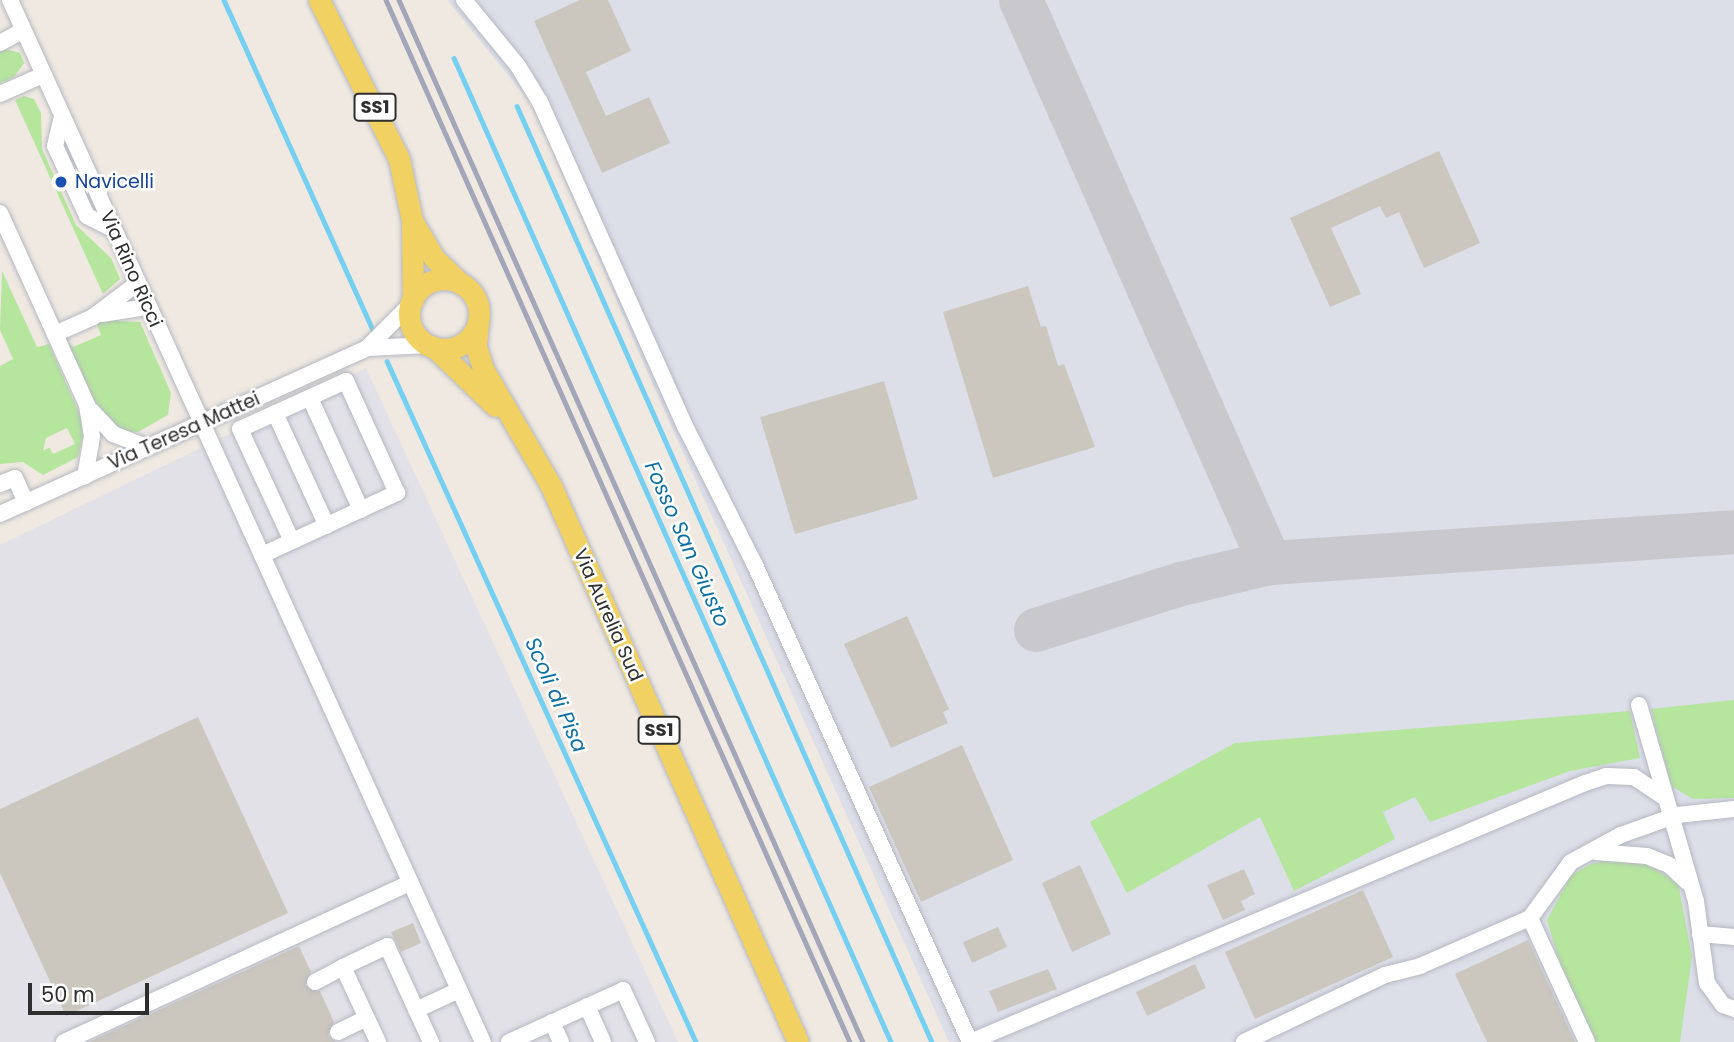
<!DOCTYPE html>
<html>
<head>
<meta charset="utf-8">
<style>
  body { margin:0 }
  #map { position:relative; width:1734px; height:1042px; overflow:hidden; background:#efe9e1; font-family:Poppins,sans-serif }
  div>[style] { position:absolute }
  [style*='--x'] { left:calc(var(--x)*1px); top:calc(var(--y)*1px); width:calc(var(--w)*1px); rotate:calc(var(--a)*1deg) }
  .industrial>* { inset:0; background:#e3e1e8 }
  .airport>* { inset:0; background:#dcdee8 }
  .green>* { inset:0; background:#b6e59e }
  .stream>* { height:4.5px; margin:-2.25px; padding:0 2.25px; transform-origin:2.25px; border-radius:2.25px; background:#75cff0 }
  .taxiway>* { height:44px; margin:-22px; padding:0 22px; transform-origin:22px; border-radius:22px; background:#c9c8cc }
  .building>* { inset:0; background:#cbc7bf }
  .roads { filter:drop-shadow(0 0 2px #b4b7c1) drop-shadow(0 0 2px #b4b7c1) }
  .minor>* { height:16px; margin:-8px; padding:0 8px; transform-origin:8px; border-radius:8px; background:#fff }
  .major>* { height:21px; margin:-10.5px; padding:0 10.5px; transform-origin:10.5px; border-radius:10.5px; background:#f2d163 }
  .major>.ring { margin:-10.5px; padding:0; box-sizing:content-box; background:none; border:21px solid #f2d163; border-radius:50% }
  .rail>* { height:4.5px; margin:-2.25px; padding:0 2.25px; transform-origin:2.25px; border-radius:2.25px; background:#a3a6b8 }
  .dots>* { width:19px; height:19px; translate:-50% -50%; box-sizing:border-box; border:4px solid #fff; border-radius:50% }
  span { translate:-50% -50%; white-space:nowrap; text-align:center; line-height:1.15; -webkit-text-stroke:5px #fff; paint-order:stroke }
  .shield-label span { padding:2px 5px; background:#fff; border:2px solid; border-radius:5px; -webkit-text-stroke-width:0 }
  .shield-label { font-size:18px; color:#2e2e2e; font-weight:700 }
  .transit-label { font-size:19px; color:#164399 }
  .left { translate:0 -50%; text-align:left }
  .street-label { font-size:19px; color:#2e2e2e }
  .water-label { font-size:21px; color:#0d6fa3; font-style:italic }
  .scale { position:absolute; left:28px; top:983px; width:121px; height:32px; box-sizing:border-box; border:4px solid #2e2e2e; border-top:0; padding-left:9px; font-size:21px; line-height:24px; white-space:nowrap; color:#2e2e2e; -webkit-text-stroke:5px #fff; paint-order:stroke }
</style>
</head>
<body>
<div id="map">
  <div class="industrial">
    <div style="clip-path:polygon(366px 368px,678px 1042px,0 1042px,0 545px)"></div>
  </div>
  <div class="airport">
    <div style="clip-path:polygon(447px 0,1734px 0,1734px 1042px,949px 1042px,667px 417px,531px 103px)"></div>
  </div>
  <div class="green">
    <div style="clip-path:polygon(6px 49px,20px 53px,24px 63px,14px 77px,0 83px,0 51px)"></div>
    <div style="clip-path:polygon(24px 96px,34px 99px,41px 113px,42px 149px,76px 225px,111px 258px,120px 279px,103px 294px,15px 100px)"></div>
    <div style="clip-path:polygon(evenodd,2px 271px,37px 347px,49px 344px,85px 427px,78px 457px,43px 475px,23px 462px,0 464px,0 366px,13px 359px,0 330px,2px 271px,67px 428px,75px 444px,53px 454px,50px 448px,43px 450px,46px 438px,67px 428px)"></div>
    <div style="clip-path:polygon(117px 317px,119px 321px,140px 322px,171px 393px,168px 415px,138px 432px,122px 431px,99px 412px,66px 340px,73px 347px,101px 335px,97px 324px)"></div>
    <div style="clip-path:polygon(1734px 700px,1734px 798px,1693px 799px,1671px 786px,1651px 709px)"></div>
    <div style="clip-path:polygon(1630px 711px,1640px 758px,1570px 771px,1430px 822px,1415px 797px,1383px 812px,1395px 839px,1294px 891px,1260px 817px,1127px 893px,1090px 822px,1235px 743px)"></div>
    <div style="clip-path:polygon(1620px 857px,1644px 862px,1678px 883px,1692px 957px,1680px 1042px,1596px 1042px,1563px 973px,1547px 920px,1571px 875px,1591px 864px)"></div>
  </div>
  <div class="stream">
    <div style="--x:224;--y:0;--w:364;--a:65.7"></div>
    <div style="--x:454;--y:58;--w:1077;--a:66.05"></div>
    <div style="--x:517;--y:106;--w:1024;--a:66.09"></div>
    <div style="--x:387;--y:361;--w:748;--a:65.59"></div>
  </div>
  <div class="taxiway">
    <div style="--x:1021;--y:0;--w:616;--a:66.14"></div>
    <div style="--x:1036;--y:630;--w:152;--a:-17.6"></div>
    <div style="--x:1181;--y:584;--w:91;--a:-13.3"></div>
    <div style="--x:1270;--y:563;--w:465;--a:-3.8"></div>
  </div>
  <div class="building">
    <div style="clip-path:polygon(580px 0,608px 0,631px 51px,586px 72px,606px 116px,649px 97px,670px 143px,602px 173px,534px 21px)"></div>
    <div style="clip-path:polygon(1439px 151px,1480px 243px,1424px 268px,1399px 212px,1386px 218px,1380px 206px,1331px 228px,1361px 294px,1330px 307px,1290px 218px)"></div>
    <div style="clip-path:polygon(1028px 286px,1041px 327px,1046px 326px,1058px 366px,1064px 364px,1095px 447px,993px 478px,943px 312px)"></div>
    <div style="clip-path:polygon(884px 381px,918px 499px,795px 534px,760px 417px)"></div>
    <div style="clip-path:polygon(907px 616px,949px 709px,943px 712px,948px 723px,891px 748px,844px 644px)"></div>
    <div style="clip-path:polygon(198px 717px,288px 913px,66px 1016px,0 873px,0 809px)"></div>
    <div style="clip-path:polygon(962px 745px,1013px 860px,921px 902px,869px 787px)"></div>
    <div style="clip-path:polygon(1080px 865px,1111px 934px,1072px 952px,1042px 883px)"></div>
    <div style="clip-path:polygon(1244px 869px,1255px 894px,1241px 901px,1245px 910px,1223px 920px,1207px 885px)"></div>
    <div style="clip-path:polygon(1363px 890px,1393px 957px,1255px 1019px,1225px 952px)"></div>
    <div style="clip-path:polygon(413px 923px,421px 943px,401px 952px,391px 932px)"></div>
    <div style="clip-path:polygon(998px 927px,1007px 947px,972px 963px,963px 942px)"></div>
    <div style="clip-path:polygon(1528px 940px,1575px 1042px,1487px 1042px,1455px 974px)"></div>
    <div style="clip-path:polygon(299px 946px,311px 972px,305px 986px,320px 991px,334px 1022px,328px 1036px,336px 1042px,89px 1042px)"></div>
    <div style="clip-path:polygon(1195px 964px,1206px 988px,1147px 1016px,1136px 992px)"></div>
    <div style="clip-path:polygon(1048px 969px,1057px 989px,998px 1012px,989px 991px)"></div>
  </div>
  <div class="roads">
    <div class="minor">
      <div style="--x:10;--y:0;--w:1144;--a:65.59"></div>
      <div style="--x:464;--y:0;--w:85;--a:50.7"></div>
      <div style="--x:518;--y:66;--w:42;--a:58.6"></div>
      <div style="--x:540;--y:102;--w:355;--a:65.9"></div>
      <div style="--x:685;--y:426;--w:156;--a:63.3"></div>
      <div style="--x:755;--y:565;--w:523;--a:65.74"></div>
      <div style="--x:970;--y:1042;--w:667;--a:-22.84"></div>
      <div style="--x:1585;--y:783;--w:22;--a:-18"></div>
      <div style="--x:1606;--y:776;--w:28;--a:2"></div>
      <div style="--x:1634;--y:777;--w:37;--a:34"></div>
      <div style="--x:0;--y:43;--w:26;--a:-29"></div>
      <div style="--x:0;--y:94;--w:47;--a:-23.8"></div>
      <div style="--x:62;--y:116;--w:31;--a:103"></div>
      <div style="--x:55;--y:146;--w:77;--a:65.4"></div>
      <div style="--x:87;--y:216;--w:30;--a:27"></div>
      <div style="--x:0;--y:213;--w:211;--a:65.6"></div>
      <div style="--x:87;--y:405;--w:32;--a:81"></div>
      <div style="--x:92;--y:437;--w:40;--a:100"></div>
      <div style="--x:102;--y:314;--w:46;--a:-8.8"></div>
      <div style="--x:55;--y:334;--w:42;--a:-24.1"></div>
      <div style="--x:93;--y:317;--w:56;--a:-37.1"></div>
      <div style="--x:367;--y:348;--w:62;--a:-2.8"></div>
      <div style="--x:310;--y:398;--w:123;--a:65.5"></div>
      <div style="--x:88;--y:407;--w:37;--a:47"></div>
      <div style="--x:113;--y:434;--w:36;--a:21"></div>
      <div style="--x:275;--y:413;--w:124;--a:65.3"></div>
      <div style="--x:0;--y:484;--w:16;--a:-22"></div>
      <div style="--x:15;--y:478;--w:27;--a:66"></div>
      <div style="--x:0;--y:514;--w:403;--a:-24.3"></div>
      <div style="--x:367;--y:348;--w:62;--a:-45"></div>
      <div style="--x:262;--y:555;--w:149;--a:-24.7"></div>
      <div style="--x:397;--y:493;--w:123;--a:-114.5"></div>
      <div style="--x:346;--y:381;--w:116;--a:155.6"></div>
      <div style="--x:240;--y:429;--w:123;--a:65.1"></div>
      <div style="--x:1639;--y:705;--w:204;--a:73.8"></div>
      <div style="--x:1696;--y:901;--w:83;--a:82.4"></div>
      <div style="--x:1707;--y:983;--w:27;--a:54"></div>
      <div style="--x:1723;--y:1005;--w:12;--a:20"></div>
      <div style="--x:1596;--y:852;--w:51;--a:4.5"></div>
      <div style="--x:1647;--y:856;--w:24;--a:22"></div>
      <div style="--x:1669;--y:865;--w:25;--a:43"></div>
      <div style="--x:1530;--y:918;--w:69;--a:-53.8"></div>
      <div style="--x:1571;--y:862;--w:57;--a:-28.4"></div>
      <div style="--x:1621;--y:835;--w:59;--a:-19.7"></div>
      <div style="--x:1677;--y:815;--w:57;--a:-6"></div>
      <div style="--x:1700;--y:934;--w:34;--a:5"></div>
      <div style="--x:315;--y:982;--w:32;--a:-28"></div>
      <div style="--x:587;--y:1006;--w:39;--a:66"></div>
      <div style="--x:416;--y:1010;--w:47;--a:-24.9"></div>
      <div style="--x:552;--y:1022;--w:22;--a:66"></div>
      <div style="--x:338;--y:1032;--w:32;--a:-26"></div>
      <div style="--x:64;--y:1042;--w:381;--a:-24.7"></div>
      <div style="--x:378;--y:1042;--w:83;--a:-115"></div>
      <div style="--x:343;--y:967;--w:49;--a:-25.5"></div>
      <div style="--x:387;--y:946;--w:106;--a:65.4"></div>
      <div style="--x:509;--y:1042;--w:125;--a:-24.5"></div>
      <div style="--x:623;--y:990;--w:57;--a:65.2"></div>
      <div style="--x:1244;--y:1042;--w:156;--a:-25.4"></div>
      <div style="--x:1385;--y:975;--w:36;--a:-14"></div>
      <div style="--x:1420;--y:966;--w:120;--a:-23.6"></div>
      <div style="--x:1530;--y:918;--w:136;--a:65.3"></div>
    </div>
    <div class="major">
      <div style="--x:319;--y:0;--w:178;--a:63.3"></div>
      <div style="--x:399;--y:159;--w:62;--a:78"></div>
      <div style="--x:412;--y:220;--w:80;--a:89.3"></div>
      <div style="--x:413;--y:222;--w:42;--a:59.7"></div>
      <div style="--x:434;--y:258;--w:37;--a:44"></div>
      <div class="ring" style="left:409px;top:279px;width:49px;height:49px"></div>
      <div style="--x:478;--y:322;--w:25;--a:95"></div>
      <div style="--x:476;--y:347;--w:23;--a:72"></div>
      <div style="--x:483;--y:369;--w:135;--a:59.8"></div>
      <div style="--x:551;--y:486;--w:608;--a:66.05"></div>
      <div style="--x:434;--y:347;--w:85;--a:44"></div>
    </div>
  </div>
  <div class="rail">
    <div style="--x:386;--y:0;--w:1141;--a:66"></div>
    <div style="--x:399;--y:0;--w:1141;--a:66"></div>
  </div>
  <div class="dots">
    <div style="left:61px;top:182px;background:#1a4fb4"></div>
  </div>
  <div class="shield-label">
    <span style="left:375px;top:107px">SS1</span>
    <span style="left:659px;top:730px">SS1</span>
  </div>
  <div class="transit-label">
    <span class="left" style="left:75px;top:182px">Navicelli</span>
  </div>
  <div class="street-label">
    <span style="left:131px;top:269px;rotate:66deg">Via Rino Ricci</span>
    <span style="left:184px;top:431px;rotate:-24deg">Via Teresa Mattei</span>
    <span style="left:608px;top:615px;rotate:66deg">Via Aurelia Sud</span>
  </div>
  <div class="water-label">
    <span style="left:687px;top:544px;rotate:66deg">Fosso San Giusto</span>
    <span style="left:556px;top:695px;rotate:66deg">Scoli di Pisa</span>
  </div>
  <div class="scale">50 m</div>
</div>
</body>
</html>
